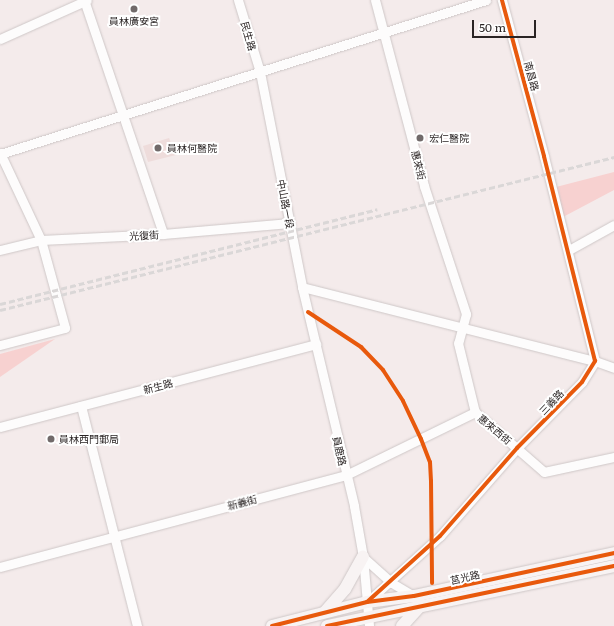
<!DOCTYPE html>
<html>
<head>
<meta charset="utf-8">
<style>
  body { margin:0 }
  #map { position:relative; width:614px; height:626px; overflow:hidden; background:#f4ebeb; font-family:Literata,"Noto Sans TC",serif }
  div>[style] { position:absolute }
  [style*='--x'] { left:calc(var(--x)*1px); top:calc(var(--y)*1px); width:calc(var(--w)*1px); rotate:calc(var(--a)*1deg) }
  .built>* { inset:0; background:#eedcdb }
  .green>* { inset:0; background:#f7d1d0 }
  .roads { filter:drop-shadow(0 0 1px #cec7c7) drop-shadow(0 0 1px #cec7c7) }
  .minor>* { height:9px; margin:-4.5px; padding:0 4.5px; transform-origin:4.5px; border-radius:4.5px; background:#fdfcfc }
  .major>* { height:12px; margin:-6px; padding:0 6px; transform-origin:6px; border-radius:6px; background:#f8f3f3 }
  .rail>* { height:2.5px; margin-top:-1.25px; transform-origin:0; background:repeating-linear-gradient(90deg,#dad7d7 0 6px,transparent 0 9px) }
  .cycleway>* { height:4px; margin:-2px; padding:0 2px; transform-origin:2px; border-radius:2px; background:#e8590c }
  .dots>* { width:11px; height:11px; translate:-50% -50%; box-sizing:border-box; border:2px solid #fff; border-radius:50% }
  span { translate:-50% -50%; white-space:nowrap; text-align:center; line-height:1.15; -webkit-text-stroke:4px #fff; paint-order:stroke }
  .poi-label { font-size:10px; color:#2a2424 }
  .left { translate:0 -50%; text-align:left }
  .street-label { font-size:10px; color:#2a2424 }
  .scale { position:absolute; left:472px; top:20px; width:64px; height:18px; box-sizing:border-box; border:2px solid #2a2424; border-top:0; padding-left:5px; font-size:12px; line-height:14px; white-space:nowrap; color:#2a2424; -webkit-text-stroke:3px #fff; paint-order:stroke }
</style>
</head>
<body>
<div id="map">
  <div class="built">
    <div style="clip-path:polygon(169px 138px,176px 155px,148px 162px,143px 146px)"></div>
  </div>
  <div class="green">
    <div style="clip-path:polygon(614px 172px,614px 190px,563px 217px,556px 187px)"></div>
    <div style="clip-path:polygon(55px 339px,0 377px,0 354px)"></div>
  </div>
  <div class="roads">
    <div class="minor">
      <div style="--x:84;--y:0;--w:247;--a:71.3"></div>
      <div style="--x:238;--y:0;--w:75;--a:73"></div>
      <div style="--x:260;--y:72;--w:219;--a:78.9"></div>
      <div style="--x:302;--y:287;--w:225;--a:76.6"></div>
      <div style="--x:354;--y:506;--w:52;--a:80"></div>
      <div style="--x:363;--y:557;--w:69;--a:85"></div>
      <div style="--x:375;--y:0;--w:192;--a:75.2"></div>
      <div style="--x:424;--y:186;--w:135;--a:71.8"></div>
      <div style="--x:466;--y:314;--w:30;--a:105"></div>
      <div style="--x:458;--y:343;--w:71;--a:76.2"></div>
      <div style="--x:475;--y:412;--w:91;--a:41"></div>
      <div style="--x:544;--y:472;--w:72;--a:-12.1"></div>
      <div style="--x:0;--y:39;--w:95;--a:-24.1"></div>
      <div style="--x:0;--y:153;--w:96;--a:64.8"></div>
      <div style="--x:41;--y:240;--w:91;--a:74.7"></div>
      <div style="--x:65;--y:328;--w:67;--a:165.3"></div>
      <div style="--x:0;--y:154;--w:510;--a:-17.58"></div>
      <div style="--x:0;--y:250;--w:42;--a:-13.7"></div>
      <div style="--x:41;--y:240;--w:122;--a:-2.8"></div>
      <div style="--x:163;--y:234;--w:127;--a:-5"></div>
      <div style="--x:569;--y:250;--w:51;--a:-29.1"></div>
      <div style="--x:302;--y:287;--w:302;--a:14.2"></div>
      <div style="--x:595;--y:361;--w:20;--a:20"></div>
      <div style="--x:81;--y:406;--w:227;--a:75.7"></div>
      <div style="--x:0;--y:427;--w:327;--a:-14.7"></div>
      <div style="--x:363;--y:557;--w:39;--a:42"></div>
      <div style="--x:392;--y:583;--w:26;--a:31"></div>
      <div style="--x:0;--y:567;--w:358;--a:-14.9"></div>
      <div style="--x:346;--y:475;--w:144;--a:-26"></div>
      <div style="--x:368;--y:601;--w:97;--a:-42.1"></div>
      <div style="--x:440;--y:536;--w:117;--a:-48.8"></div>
      <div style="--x:517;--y:448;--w:93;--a:-45.4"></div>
      <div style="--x:582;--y:382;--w:25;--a:-58"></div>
      <div style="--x:595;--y:361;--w:211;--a:-104"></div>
      <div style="--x:544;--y:156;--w:162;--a:-105.1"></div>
    </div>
    <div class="major">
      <div style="--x:325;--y:612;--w:30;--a:-49"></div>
      <div style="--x:345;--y:589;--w:37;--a:-61"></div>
      <div style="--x:272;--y:626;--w:98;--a:-14.2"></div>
      <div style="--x:367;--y:602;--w:47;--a:-7.3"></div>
      <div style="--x:414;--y:596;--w:205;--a:-12.1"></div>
      <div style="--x:327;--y:626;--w:293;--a:-11.8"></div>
      <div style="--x:402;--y:626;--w:27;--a:-48"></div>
    </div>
  </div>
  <div class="rail">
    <div style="--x:0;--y:304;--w:389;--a:-14.1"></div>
    <div style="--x:0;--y:310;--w:633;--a:-13.99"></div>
  </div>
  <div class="cycleway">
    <div style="--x:308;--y:312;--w:64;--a:33.4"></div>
    <div style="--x:361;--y:347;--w:32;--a:46"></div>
    <div style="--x:383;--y:370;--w:37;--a:57"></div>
    <div style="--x:403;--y:401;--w:42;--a:64.7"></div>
    <div style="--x:421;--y:439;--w:25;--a:69"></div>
    <div style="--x:430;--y:462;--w:19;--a:87"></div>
    <div style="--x:431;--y:481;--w:102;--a:89.4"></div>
    <div style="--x:367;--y:602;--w:98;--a:-42.1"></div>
    <div style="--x:440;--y:536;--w:117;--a:-48.8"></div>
    <div style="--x:517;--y:448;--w:93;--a:-45.4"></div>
    <div style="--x:582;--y:382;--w:25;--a:-58"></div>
    <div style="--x:595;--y:361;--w:211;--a:-104"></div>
    <div style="--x:544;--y:156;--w:162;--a:-105.1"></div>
    <div style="--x:272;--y:626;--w:98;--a:-14.2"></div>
    <div style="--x:367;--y:602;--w:47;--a:-7.3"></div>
    <div style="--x:414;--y:596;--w:205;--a:-12.1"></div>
    <div style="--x:327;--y:626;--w:293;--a:-11.8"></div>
  </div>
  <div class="dots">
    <div style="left:134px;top:9px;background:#716a6a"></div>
    <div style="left:420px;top:138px;background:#716a6a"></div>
    <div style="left:158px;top:148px;background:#716a6a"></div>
    <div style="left:51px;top:439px;background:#716a6a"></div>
  </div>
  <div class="poi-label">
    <span style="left:134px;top:21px">員林廣安宮</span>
    <span class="left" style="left:429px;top:138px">宏仁醫院</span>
    <span class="left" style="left:167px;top:148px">員林何醫院</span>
    <span class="left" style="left:59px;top:439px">員林西門郵局</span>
  </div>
  <div class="street-label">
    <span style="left:249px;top:36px;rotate:74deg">民生路</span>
    <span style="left:532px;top:76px;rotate:75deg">南昌路</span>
    <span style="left:419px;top:165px;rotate:76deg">惠來街</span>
    <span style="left:286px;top:204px;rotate:79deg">中山路一段</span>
    <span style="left:144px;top:235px;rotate:-3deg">光復街</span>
    <span style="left:158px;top:386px;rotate:-15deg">新生路</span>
    <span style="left:551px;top:402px;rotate:-46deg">三義路</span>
    <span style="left:495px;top:429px;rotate:40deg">惠來西街</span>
    <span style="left:340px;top:451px;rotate:77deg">員鹿路</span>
    <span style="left:242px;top:502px;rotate:-15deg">新義街</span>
    <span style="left:465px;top:577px;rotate:-13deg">莒光路</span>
  </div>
  <div class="scale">50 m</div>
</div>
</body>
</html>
